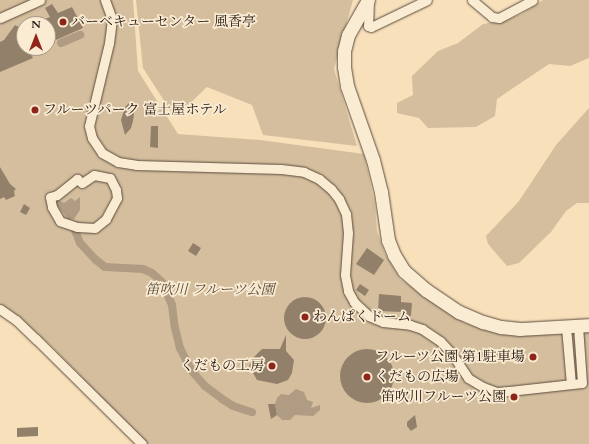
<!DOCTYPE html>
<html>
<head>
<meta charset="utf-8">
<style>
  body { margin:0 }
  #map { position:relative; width:589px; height:444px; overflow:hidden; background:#f8e0bb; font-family:Cardo,"Noto Serif JP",serif }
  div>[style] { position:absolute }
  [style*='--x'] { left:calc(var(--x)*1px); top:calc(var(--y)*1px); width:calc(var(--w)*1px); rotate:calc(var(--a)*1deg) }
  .green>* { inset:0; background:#d4be9e }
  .water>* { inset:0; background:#b09c82 }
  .canal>* { height:8px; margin:-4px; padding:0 4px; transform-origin:4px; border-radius:4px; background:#b09c82 }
  .building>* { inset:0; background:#93806a }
  .round { border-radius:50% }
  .roads { filter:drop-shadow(0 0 1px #5a4b3c) drop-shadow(0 0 1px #5a4b3c) }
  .street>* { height:9px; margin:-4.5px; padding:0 4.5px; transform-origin:4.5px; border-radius:4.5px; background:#faebd3 }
  .secondary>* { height:13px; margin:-6.5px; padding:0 6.5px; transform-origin:6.5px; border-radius:6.5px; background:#faebd3 }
  .dots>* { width:11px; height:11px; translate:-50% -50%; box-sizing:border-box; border:2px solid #faebd3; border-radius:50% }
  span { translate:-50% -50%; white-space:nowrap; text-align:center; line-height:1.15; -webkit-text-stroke:3.5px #faebd3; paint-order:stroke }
  .poi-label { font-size:14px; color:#251912 }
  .left { translate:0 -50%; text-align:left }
  .right { translate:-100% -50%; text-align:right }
  .park-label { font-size:14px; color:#5a4b3c; font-style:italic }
  .north { position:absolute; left:16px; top:16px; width:40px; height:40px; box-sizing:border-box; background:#faebd3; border:1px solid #a59786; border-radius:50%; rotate:0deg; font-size:11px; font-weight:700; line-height:16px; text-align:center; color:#251912 }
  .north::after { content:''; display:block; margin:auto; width:14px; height:18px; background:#8f2418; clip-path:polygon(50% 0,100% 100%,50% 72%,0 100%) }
</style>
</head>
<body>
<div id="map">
  <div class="green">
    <div style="clip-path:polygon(evenodd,0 0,133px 0,138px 71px,178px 134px,260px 140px,364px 154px,375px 205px,377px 231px,385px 254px,400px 279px,465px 323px,492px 332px,517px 336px,589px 332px,589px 444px,146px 444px,49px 344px,22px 320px,0 306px,0 0,24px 24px,48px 24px,48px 48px,24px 48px,24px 24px)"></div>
    <div style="clip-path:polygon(136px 0,353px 0,334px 69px,357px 146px,263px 135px,252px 105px,207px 87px,182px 111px,172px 113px,143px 68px)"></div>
    <div style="clip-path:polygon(543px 0,589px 0,589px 58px,570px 66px,549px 64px,497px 99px,495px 116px,476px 127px,428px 128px,419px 118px,397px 113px,397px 103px,413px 95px,412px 76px,438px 51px,458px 43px,483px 24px,507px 20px,522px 14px)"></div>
    <div style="clip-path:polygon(589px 108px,589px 203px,577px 203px,566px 211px,551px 232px,519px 263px,507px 266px,488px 244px,486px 236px,519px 201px,556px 145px)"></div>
  </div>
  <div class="water">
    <div style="clip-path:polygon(80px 197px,80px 210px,74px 219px,68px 219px,54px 201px,58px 200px,64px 203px,71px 198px,75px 201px)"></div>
    <div style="clip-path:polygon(296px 389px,304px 392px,307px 400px,313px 402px,311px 408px,320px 405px,320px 410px,313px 416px,295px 415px,290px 420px,282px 420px,277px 415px,275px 404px,277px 398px,281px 394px,289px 395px)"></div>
  </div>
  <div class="canal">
    <div style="--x:61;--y:43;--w:21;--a:-23"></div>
    <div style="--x:74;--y:228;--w:16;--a:68"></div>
    <div style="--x:80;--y:243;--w:23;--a:47"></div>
    <div style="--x:96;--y:260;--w:11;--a:38"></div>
    <div style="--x:105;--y:267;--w:38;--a:3"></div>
    <div style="--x:143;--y:269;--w:10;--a:24"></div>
    <div style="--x:152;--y:273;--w:15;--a:42"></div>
    <div style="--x:168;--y:296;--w:10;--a:66"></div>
    <div style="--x:172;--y:305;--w:23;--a:83"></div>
    <div style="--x:175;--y:328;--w:21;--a:76"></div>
    <div style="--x:180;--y:348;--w:25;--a:63"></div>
    <div style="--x:191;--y:370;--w:21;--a:49"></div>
    <div style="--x:205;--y:386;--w:21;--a:37"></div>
    <div style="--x:222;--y:399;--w:13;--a:32"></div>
    <div style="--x:233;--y:406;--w:20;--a:18"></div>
  </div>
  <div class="building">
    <div style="clip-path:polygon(52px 4px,58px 13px,72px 7px,83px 28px,56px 40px,45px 19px,50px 17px,45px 8px)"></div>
    <div style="clip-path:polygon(15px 25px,24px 30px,24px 48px,28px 48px,33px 58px,0 72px,0 42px,4px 40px)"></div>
    <div style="clip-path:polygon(130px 102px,134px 114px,133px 121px,131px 128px,125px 135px,121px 120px,125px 107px)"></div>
    <div style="clip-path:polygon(151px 126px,158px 126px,158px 148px,150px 147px)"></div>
    <div style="clip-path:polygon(0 167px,10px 184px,16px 189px,14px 191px,15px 196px,6px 200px,4px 197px,0 199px)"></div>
    <div style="clip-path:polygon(24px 204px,30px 208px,26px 215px,20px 212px)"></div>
    <div style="clip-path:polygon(193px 243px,201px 248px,196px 256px,188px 251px)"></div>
    <div style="clip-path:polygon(367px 248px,384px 260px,374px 275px,356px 264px)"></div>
    <div style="clip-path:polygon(360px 284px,369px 290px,365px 296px,356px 290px)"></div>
    <div style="clip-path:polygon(379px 294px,401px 296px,401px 302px,412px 303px,411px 316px,401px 315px,402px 312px,378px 311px)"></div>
    <div class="round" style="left:284px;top:297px;width:42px;height:42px"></div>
    <div style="clip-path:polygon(286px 335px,286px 351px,294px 360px,292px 373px,288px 380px,277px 384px,257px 380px,249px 366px,254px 357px,262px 349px,280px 349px)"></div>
    <div class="round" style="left:340px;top:349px;width:54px;height:54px"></div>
    <div style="clip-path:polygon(498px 351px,498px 357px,480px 358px,479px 352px)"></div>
    <div style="clip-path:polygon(268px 404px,275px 404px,277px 415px,271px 419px)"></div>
    <div style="clip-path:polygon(415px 415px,417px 427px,411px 431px,407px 426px,407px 422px)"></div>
    <div style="clip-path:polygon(38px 427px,38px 436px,17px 437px,17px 428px)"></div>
  </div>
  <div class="roads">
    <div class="street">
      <div style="--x:105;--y:0;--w:20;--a:70"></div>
      <div style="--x:112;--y:19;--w:24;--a:97"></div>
      <div style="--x:109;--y:43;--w:85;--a:103.5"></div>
      <div style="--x:89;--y:126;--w:12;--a:76"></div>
      <div style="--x:92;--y:138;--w:18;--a:56"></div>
      <div style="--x:102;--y:153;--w:18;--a:29"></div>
      <div style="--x:118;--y:162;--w:18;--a:9"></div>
      <div style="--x:136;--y:165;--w:145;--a:1.6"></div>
      <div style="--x:281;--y:169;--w:23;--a:7"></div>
      <div style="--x:304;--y:172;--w:17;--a:25"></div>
      <div style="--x:319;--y:179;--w:16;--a:40"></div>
      <div style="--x:331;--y:189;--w:13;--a:51"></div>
      <div style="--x:339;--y:199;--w:17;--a:65"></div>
      <div style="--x:346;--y:214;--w:19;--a:84"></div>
      <div style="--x:348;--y:233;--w:42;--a:94.1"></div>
      <div style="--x:345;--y:275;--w:16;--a:79"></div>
      <div style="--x:348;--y:291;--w:13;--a:61"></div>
      <div style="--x:354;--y:302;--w:21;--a:43"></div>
      <div style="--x:369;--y:316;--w:15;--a:23"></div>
      <div style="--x:383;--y:322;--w:27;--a:6"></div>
      <div style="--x:410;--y:325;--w:13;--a:18"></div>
      <div style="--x:422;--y:329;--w:22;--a:34"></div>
      <div style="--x:440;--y:341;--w:18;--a:47"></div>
      <div style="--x:452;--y:354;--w:29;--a:56"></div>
      <div style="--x:468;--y:378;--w:17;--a:31"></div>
      <div style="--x:483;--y:387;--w:15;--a:20"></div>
      <div style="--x:497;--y:392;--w:12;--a:-5"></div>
      <div style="--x:509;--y:391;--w:73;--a:-6.3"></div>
      <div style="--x:582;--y:383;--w:57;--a:-94"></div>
      <div style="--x:369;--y:0;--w:26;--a:92"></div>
      <div style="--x:368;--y:26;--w:3;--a:18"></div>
      <div style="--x:371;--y:27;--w:62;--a:-25.7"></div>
      <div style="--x:472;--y:0;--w:26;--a:40"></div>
      <div style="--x:492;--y:17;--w:7;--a:8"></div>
      <div style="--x:499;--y:18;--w:38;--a:-28"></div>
      <div style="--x:0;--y:18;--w:44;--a:-24.2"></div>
      <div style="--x:94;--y:175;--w:16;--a:11"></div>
      <div style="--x:110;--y:178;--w:13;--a:63"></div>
      <div style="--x:116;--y:190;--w:8;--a:83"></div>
      <div style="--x:117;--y:198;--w:24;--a:118"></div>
      <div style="--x:106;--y:219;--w:14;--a:141"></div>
      <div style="--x:95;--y:228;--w:18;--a:-177"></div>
      <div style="--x:77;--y:227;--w:18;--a:-161"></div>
      <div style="--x:60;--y:221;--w:16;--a:-120"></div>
      <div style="--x:52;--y:207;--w:10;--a:-101"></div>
      <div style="--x:50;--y:197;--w:7;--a:-16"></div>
      <div style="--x:57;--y:195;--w:26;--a:-39"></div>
      <div style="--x:77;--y:179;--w:6;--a:39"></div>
      <div style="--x:82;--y:183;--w:14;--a:-34"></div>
      <div style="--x:0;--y:309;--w:19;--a:35"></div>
      <div style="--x:16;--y:320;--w:28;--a:44"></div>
      <div style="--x:36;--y:339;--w:149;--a:44.7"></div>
      <div style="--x:566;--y:327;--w:57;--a:85"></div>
    </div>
    <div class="secondary">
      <div style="--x:368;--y:0;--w:40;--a:119.7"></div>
      <div style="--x:348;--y:35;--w:16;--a:104"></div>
      <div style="--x:344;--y:51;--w:16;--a:90"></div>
      <div style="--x:344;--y:67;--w:19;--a:81"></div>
      <div style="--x:347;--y:86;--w:78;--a:70.6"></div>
      <div style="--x:373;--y:160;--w:33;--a:76"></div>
      <div style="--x:381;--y:192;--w:49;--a:81.7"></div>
      <div style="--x:388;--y:240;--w:16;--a:68"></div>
      <div style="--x:394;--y:255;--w:19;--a:58"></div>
      <div style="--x:404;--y:271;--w:29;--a:41"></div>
      <div style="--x:426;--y:290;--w:40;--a:34"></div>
      <div style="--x:459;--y:312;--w:26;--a:23"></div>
      <div style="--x:483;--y:322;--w:19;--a:16"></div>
      <div style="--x:501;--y:327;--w:19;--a:6"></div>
      <div style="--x:520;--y:329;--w:69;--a:-3.3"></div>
    </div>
  </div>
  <div class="dots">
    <div style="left:63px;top:22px;background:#8f2418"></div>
    <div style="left:35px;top:110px;background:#8f2418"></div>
    <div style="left:305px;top:317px;background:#8f2418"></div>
    <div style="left:533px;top:357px;background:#8f2418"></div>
    <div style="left:272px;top:366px;background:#8f2418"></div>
    <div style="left:367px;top:377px;background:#8f2418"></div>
    <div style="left:514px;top:397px;background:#8f2418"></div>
  </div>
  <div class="poi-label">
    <span class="left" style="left:71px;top:22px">バーベキューセンター 風香亭</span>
    <span class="left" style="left:43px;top:110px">フルーツパーク 富士屋ホテル</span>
    <span class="left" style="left:313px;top:317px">わんぱくドーム</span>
    <span class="right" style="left:525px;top:357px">フルーツ公園 第1駐車場</span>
    <span class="right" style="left:264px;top:366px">くだもの工房</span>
    <span class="left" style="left:375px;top:377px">くだもの広場</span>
    <span class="right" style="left:506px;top:397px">笛吹川フルーツ公園</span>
  </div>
  <div class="park-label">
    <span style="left:210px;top:290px">笛吹川 フルーツ公園</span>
  </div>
  <div class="north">N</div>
</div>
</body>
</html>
